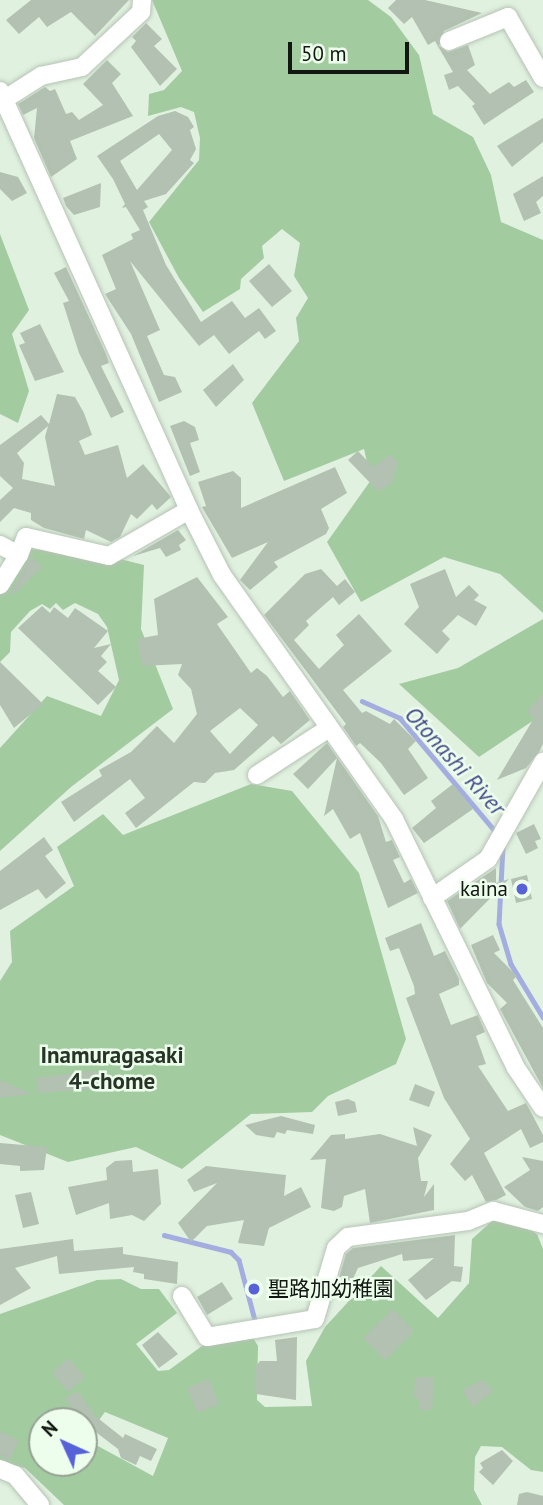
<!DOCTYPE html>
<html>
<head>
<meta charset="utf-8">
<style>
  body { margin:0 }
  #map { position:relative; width:543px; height:1505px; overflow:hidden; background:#e1f1e0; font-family:"PT Sans","Noto Sans JP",sans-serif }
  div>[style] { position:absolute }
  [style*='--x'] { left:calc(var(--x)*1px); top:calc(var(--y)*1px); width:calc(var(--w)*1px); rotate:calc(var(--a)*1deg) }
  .forest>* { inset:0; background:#a3cba0 }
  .stream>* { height:4.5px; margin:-2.25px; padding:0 2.25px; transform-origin:2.25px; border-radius:2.25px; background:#a3addf }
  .building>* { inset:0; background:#b2c1b1 }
  .roads { filter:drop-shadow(0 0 2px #b5c4b4) drop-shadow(0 0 2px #b5c4b4) }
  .street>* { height:18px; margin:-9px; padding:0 9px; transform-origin:9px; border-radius:9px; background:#fff }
  .dots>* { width:19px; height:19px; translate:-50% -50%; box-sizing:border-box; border:4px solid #eefeed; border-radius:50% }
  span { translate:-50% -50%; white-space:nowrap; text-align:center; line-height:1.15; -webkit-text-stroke:5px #eefeed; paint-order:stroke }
  .poi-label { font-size:21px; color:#121711 }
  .right { translate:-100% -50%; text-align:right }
  .left { translate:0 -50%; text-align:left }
  .water-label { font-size:23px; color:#414a88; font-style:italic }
  .neighbourhood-label { font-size:23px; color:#283428; font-weight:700 }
  .north { position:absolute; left:28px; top:1407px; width:70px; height:70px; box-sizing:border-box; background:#eefeed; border:2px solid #96a295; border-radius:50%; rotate:315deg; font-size:19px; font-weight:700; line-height:28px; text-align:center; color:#121711 }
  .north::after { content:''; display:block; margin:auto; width:24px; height:32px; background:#5761d8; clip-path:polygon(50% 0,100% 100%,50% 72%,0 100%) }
  .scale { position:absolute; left:288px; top:42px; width:121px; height:32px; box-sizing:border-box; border:4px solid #121711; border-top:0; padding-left:9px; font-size:21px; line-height:24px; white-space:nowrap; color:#121711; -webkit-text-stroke:5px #eefeed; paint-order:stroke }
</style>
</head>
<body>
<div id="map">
  <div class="forest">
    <div style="clip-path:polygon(152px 0,368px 0,391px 17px,419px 55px,433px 114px,473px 137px,491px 175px,501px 222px,543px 240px,543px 613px,500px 574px,444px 557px,361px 602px,327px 542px,371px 480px,364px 449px,284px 481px,252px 403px,299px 341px,296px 318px,308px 298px,294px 276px,300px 243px,282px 229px,262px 246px,264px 258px,241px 279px,240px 289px,203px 312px,179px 278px,149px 222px,199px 160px,200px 138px,194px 112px,181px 107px,148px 116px,149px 94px,164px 90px,182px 71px)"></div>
    <div style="clip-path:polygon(0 234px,29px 310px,12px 334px,29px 391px,18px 423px,0 414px)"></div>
    <div style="clip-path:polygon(30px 549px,104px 555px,144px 565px,141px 629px,173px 709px,71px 787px,0 851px,0 748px,47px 696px,101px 716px,119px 680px,107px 627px,98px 614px,75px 603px,63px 610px,56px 603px,50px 609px,42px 604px,30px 611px,11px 632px,10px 652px,0 662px,0 590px)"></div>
    <div style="clip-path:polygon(543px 619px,543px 714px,479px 757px,399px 684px,458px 668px)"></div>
    <div style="clip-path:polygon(251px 784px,292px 791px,359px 873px,406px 1039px,396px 1064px,328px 1096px,312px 1112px,251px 1114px,182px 1169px,136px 1147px,68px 1162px,0 1135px,0 981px,12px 962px,10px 931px,74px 886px,57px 847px,103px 814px,123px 835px)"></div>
    <div style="clip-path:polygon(evenodd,514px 1220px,537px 1234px,543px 1249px,543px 1472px,531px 1470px,502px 1447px,481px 1446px,475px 1457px,474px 1490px,482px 1505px,64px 1505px,25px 1468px,0 1462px,0 1314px,97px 1280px,121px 1279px,141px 1289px,159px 1289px,177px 1313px,136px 1344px,158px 1371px,169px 1370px,213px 1338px,250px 1333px,258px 1346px,257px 1400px,265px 1407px,312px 1406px,306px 1361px,325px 1327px,381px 1266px,438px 1318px,469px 1283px,472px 1239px,492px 1221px,514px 1220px,105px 1412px,168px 1438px,153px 1476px,85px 1439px,105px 1412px,514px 1220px,42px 1421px,84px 1421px,84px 1463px,42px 1463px,42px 1421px)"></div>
  </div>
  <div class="stream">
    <div style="--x:362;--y:701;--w:42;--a:24.1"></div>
    <div style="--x:400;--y:718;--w:149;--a:49.9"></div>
    <div style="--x:503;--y:846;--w:78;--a:92.9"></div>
    <div style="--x:499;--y:924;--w:42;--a:73.3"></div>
    <div style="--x:511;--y:964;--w:62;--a:58.9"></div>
    <div style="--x:164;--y:1235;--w:69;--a:14.2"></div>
    <div style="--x:231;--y:1252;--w:11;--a:45"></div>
    <div style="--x:239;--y:1260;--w:66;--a:75.1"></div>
  </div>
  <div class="building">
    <div style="clip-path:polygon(31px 0,129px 0,95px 36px,71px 12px,47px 27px,39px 17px,19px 34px,6px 20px)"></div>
    <div style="clip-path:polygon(396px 0,425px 0,482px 13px,444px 31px,439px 46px,448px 52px,468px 45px,475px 65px,467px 70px,490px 94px,509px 82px,514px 87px,526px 80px,534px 92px,484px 125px,472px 106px,475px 104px,458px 86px,449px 90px,444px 75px,453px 72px,435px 41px,428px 45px,412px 17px,404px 24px,388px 8px)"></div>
    <div style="clip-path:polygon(146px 23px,162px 39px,154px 46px,177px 69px,160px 86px,131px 47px,136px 41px,132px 37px)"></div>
    <div style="clip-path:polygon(107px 60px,121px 74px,112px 83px,133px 116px,70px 141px,77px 159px,51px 177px,34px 138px,37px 108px,23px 115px,18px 104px,45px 87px,50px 91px,55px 89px,66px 114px,72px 112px,79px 120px,103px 105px,83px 84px)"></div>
    <div style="clip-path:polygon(evenodd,175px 111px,188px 117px,194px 127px,190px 130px,196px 149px,190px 160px,194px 163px,166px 194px,144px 201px,148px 207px,143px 210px,166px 265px,201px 322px,232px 301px,245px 318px,259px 308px,276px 331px,265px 339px,259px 331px,229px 354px,214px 335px,199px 346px,130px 261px,160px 330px,147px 336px,164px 375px,175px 377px,182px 392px,159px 402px,131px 334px,105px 294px,116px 289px,102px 255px,133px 239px,131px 234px,140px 230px,126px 207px,122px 208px,125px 204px,113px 179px,97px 156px,158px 116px,175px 111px,159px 134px,172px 150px,137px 190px,120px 161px,159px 134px)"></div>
    <div style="clip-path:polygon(543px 118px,543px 142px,512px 167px,497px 146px)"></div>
    <div style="clip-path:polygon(0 172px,18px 177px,27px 193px,12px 201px,0 189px)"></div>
    <div style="clip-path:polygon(543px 176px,543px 196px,536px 202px,541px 213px,524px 221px,513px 194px)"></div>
    <div style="clip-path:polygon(101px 183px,100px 207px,74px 215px,66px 206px,63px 198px)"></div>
    <div style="clip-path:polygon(269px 264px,292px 291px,272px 307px,249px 281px)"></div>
    <div style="clip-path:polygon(66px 267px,106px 354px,109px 363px,101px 366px,124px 412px,111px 418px,79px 353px,63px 303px,69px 301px,54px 273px)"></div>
    <div style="clip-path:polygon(40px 324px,64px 372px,35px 381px,19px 345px,25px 343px,20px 333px)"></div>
    <div style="clip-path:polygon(233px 364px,244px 380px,216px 407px,203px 390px)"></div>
    <div style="clip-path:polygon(evenodd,57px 394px,75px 397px,84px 413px,92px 435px,79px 441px,85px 455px,118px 445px,127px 478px,143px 464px,171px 497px,157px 510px,152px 504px,137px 519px,131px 514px,120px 537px,111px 542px,86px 530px,84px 539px,44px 528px,31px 520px,31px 513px,14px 508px,0 522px,0 500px,13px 488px,0 476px,0 445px,41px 415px,49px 424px,57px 394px,48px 426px,45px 437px,55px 486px,22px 479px,24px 463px,17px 453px,48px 426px)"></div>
    <div style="clip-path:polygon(184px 421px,195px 427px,199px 440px,190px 443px,200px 472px,190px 476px,170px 426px)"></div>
    <div style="clip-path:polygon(358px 451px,373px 467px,390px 455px,398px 462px,392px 482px,379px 492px,348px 460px)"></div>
    <div style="clip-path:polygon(335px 467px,347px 493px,321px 509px,329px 528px,326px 534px,274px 562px,278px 567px,250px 590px,240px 580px,268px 542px,232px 558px,202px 507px,206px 506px,198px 482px,233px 471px,241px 478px,241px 508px)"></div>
    <div style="clip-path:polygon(178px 530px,186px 540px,179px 545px,181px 550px,166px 557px,160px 548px,133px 556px)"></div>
    <div style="clip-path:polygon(31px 556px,42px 567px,13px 595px,11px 593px)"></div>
    <div style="clip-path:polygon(321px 569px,337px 586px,345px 579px,355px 592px,339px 605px,333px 597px,306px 621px,309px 625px,294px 640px,319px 669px,344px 645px,336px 635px,359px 614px,392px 651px,343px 690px,362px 713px,366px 711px,390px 724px,394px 719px,416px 741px,408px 749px,428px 778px,404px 795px,381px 763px,360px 743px,356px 746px,343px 727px,346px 724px,264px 615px,305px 574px)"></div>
    <div style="clip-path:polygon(445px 569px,456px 597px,469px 585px,479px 595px,474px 600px,487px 607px,476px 626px,458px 615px,442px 631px,450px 639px,437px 654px,404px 624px,419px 607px,410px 584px)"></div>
    <div style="clip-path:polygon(evenodd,197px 577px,228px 617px,217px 624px,251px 673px,257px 668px,267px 676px,283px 697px,290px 691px,310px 720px,281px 744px,273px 736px,234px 770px,215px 773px,205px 783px,194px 782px,136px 828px,125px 813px,145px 798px,130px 779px,74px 822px,61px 802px,102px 776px,99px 770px,131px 752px,157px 726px,174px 743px,197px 714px,191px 689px,178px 675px,182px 664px,142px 666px,137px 639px,158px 635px,154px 599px,197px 577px,240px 708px,258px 725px,230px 754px,210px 731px,240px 708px)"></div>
    <div style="clip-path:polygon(42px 606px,50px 613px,54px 607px,68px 618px,75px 608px,108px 631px,94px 648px,111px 644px,101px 656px,107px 662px,98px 671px,116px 687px,98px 705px,18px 628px)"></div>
    <div style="clip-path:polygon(0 662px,43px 704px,14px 728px,0 705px)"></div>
    <div style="clip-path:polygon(543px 694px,543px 744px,539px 752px,526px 768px,497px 780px,534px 718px,527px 711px)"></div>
    <div style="clip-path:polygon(327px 743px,378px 816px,386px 842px,392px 840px,400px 857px,393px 860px,404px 883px,411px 879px,418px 893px,388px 908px,360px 833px,350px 839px,333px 809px,324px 816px,337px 758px,308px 789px,293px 774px)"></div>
    <div style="clip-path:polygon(453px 784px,473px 809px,424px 843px,412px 828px,436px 808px,431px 801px)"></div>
    <div style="clip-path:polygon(534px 824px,541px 839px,535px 841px,538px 848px,526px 854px,516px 833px)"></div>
    <div style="clip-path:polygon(44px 837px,53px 850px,45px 856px,66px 883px,46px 899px,38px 889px,0 910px,0 871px)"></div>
    <div style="clip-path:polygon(496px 868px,496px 883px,509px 879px,460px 929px,447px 901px)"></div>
    <div style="clip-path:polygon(527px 875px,532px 899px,516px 903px,511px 879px)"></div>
    <div style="clip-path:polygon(421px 923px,434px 956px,445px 951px,459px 979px,459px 985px,439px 994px,451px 1025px,478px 1015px,485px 1032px,476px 1036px,486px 1064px,478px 1066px,508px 1111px,526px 1103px,543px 1135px,543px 1142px,530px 1148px,521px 1129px,484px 1153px,506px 1195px,496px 1200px,486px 1202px,472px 1175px,465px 1181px,450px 1164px,470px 1139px,444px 1098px,406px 998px,415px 994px,414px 986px,399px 948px,390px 951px,385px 938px)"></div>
    <div style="clip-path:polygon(493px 935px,500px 950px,494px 953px,517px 976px,513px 980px,543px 1028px,543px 1088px,500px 1009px,507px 1003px,487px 983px,471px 945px)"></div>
    <div style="clip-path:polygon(88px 1071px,107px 1073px,106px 1088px,38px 1093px,36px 1078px)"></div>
    <div style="clip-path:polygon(0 1080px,31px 1094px,0 1098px)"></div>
    <div style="clip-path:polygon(415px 1084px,435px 1092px,429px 1107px,409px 1100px)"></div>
    <div style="clip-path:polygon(348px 1099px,355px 1102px,357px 1112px,338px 1116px,335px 1102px)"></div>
    <div style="clip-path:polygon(281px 1116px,315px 1125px,313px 1134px,287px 1130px,285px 1134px,277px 1132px,274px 1138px,256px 1135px,245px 1125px)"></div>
    <div style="clip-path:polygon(413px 1127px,432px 1135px,418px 1158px,421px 1181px,428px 1181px,424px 1197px,434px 1184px,434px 1210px,370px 1223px,365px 1189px,344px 1196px,342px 1207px,334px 1211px,321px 1208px,326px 1159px,310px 1160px,331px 1135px,345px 1134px,345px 1139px,380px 1134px,417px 1146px)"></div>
    <div style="clip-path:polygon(0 1143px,47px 1147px,44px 1170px,20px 1171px,20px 1166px,0 1164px)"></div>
    <div style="clip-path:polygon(522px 1157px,543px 1161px,543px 1207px,538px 1211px,525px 1207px,504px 1187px,530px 1170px)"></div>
    <div style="clip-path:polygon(132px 1160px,133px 1172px,158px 1169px,161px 1204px,144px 1221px,132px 1215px,110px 1219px,109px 1203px,76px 1215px,68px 1187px,107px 1180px,106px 1168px,115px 1161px)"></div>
    <div style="clip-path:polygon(206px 1166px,286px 1175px,284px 1196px,301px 1187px,311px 1207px,269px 1228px,264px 1246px,238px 1243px,244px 1220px,207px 1226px,191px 1242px,178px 1223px,217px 1183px,194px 1192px,187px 1180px)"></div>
    <div style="clip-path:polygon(31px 1192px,39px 1224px,23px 1228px,15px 1195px)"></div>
    <div style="clip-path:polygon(455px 1235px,454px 1266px,463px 1267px,461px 1282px,452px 1281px,426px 1300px,408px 1280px,434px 1258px,403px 1261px,402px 1254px,358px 1268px,351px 1283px,339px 1278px,346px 1254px,353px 1248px)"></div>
    <div style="clip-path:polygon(73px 1239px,74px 1251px,123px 1247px,123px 1254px,178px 1262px,177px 1284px,144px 1279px,144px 1274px,133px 1272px,134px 1267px,59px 1274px,57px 1256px,15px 1268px,31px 1288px,0 1305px,0 1249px)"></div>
    <div style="clip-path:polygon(222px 1282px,233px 1299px,207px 1315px,197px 1297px)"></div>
    <div style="clip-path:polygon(393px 1309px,414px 1331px,385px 1360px,363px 1338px)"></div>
    <div style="clip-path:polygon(158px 1332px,178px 1354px,159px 1368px,142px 1345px)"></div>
    <div style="clip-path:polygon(297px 1337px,296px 1400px,256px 1394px,256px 1366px,260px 1361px,277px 1361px,275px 1340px)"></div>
    <div style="clip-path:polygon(68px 1358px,85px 1377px,68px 1392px,52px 1373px)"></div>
    <div style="clip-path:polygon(415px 1377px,434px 1377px,432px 1410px,420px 1410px,420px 1400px,414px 1397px)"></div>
    <div style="clip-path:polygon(209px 1379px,219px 1404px,197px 1413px,187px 1388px)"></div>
    <div style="clip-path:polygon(483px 1380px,493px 1391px,473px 1407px,462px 1390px)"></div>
    <div style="clip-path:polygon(78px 1391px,94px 1415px,123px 1438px,125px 1434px,157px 1449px,151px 1461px,140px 1456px,136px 1465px,121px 1458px,118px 1449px,76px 1417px,65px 1398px)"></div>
    <div style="clip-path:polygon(0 1431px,19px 1441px,9px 1460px,0 1456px)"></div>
    <div style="clip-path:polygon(502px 1450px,513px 1461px,493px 1485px,479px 1472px,483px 1468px,480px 1463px)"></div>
    <div style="clip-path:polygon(527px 1492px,543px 1496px,543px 1505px,517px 1505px,519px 1494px)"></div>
  </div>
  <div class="roads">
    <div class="street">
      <div style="--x:449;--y:41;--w:64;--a:-22.1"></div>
      <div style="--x:508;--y:17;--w:70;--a:60.2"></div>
      <div style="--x:0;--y:91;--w:460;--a:65.7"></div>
      <div style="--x:189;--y:510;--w:73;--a:63.1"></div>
      <div style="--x:222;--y:575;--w:299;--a:54.8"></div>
      <div style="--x:394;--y:819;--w:277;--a:63.9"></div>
      <div style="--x:516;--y:1068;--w:48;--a:56"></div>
      <div style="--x:5;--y:99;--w:43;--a:-32.6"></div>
      <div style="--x:41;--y:76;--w:42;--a:-12.4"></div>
      <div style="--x:82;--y:67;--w:81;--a:-43"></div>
      <div style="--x:141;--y:12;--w:12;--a:-85"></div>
      <div style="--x:0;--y:545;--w:21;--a:28"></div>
      <div style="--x:19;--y:555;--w:19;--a:-69"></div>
      <div style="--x:26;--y:537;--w:85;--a:12.9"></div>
      <div style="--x:109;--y:556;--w:92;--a:-29.9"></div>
      <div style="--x:0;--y:585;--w:36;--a:-58"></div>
      <div style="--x:257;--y:775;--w:86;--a:-33.1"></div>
      <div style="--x:432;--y:898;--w:68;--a:-34.9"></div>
      <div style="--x:488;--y:859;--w:112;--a:-60.4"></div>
      <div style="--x:182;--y:1296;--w:48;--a:58.6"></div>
      <div style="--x:207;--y:1337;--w:109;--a:-9.5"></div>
      <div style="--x:315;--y:1319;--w:74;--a:-73.5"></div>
      <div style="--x:336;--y:1248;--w:16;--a:-43"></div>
      <div style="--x:348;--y:1237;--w:121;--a:-7.6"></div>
      <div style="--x:468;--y:1221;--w:27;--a:-22"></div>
      <div style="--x:493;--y:1211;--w:52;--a:14.6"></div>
      <div style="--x:0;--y:1469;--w:16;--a:22"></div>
      <div style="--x:15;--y:1475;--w:39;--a:50"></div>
    </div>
  </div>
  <div class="dots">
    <div style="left:522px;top:889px;background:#5761d8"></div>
    <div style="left:254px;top:1289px;background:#5761d8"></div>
  </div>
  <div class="poi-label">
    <span class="right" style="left:508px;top:889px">kaina</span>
    <span class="left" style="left:268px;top:1289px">聖路加幼稚園</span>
  </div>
  <div class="water-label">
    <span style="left:455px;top:761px;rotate:48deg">Otonashi River</span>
  </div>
  <div class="neighbourhood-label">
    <span style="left:112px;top:1068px">Inamuragasaki<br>4-chome</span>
  </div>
  <div class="north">N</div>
  <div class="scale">50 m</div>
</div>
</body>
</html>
